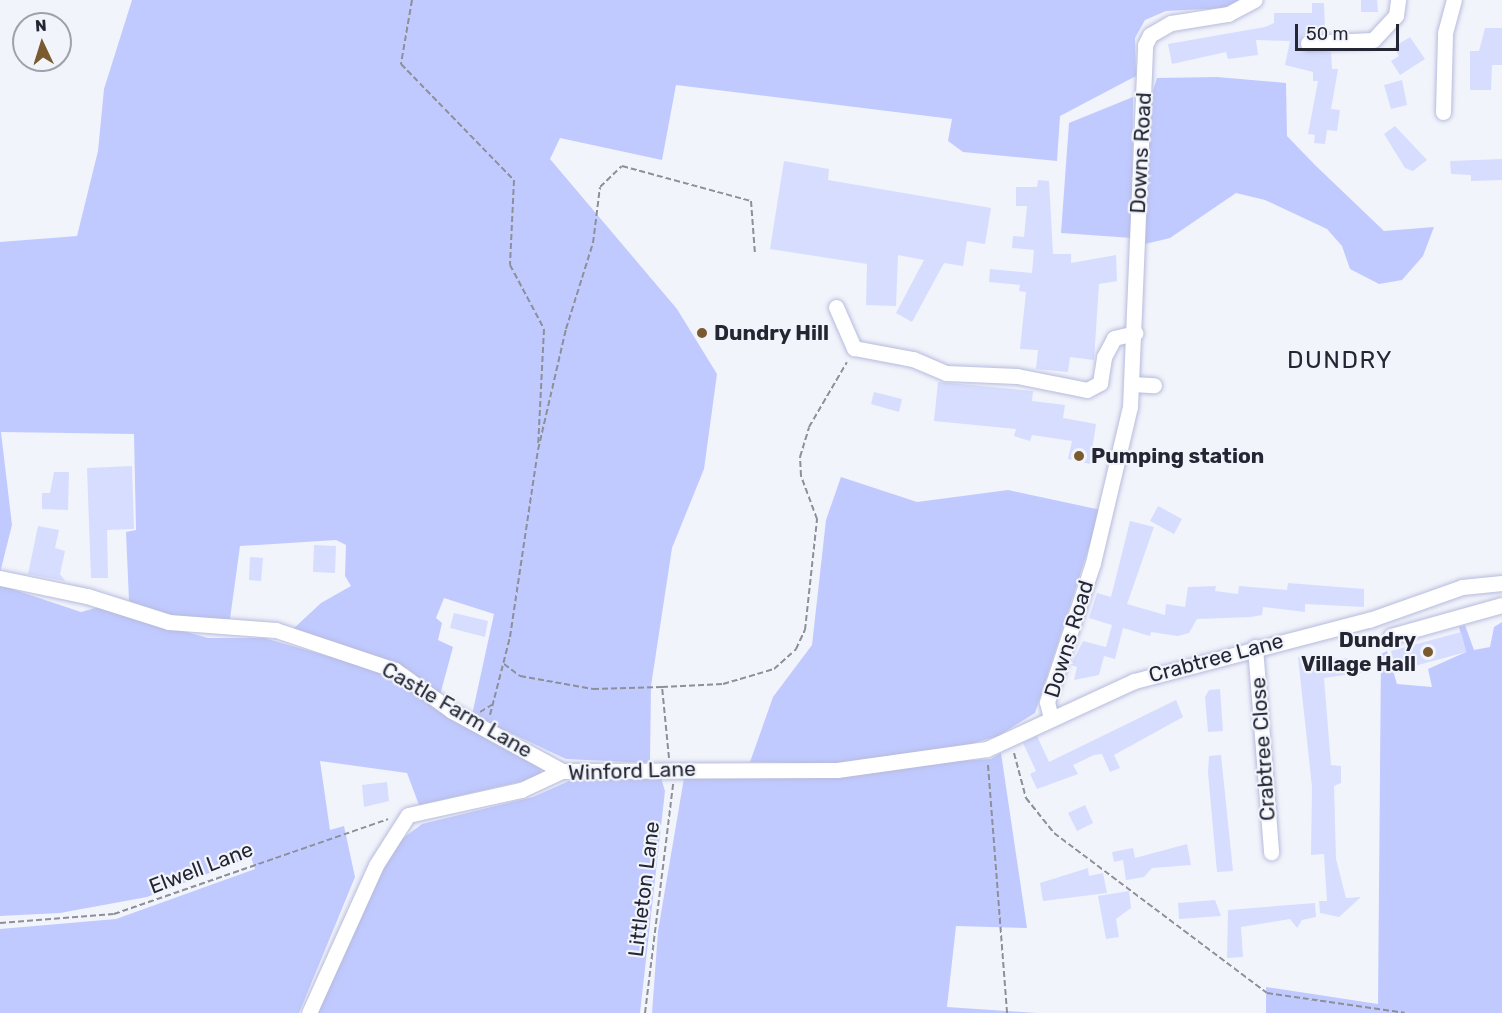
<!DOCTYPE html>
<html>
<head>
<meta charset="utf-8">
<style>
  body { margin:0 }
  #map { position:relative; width:1502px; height:1013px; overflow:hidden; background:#f2f4fb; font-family:Rubik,sans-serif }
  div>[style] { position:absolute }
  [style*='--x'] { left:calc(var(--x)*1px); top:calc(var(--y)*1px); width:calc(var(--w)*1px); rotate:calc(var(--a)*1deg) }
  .green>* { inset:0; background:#c1cafe }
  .building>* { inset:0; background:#d7ddfe }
  .path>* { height:2px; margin-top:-1px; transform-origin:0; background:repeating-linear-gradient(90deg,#8d8f99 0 6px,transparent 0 9px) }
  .roads { filter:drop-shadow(0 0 2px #b6bbdd) drop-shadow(0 0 2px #b6bbdd) }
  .minor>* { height:15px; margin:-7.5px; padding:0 7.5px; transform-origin:7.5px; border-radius:7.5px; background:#fff }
  .dots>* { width:16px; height:16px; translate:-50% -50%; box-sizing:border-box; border:3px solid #f2f4fb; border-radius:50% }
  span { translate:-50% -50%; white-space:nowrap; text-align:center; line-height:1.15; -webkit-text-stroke:4.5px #f2f4fb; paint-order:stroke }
  .street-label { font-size:21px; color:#242633 }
  .poi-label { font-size:21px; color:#242633; font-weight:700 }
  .left { translate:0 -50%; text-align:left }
  .right { translate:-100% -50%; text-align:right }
  .quarter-label { font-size:24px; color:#242633; letter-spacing:1.5px }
  .north { position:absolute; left:12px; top:12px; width:60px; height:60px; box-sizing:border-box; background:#f2f4fb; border:2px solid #a0a2ab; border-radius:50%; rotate:356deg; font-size:16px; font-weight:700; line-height:24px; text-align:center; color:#242633 }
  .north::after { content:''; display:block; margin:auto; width:21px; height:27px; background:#7a5b30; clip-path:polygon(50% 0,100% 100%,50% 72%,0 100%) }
  .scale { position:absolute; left:1295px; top:24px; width:104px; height:27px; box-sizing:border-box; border:3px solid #242633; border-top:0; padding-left:8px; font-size:18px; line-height:21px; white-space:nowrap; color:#242633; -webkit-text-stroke:4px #f2f4fb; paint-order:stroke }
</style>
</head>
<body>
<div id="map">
  <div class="green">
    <div style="clip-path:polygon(132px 0,1240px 0,1226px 8px,1166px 11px,1145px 20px,1135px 38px,1136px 76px,1060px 116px,1057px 161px,963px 152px,948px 141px,952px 119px,676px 85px,662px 160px,560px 138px,550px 159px,677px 309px,717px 374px,704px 469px,672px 548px,651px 686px,650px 763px,566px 759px,472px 715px,494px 614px,444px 598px,436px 618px,442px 623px,438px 640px,453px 647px,440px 695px,408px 669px,292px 630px,321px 603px,351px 586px,345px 576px,346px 545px,336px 540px,240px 546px,230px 619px,177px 617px,129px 601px,126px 532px,136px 530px,134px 434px,1px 432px,12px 525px,0 573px,0 242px,77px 236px,98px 151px,104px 89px)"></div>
    <div style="clip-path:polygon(1217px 77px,1286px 83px,1287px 136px,1315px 165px,1384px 231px,1434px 227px,1423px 256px,1402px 280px,1379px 284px,1350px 269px,1342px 246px,1327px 229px,1265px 200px,1236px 193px,1170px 238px,1145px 244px,1151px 97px,1157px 78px)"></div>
    <div style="clip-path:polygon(1133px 97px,1132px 238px,1061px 233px,1069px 123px)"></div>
    <div style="clip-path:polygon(841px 477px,917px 502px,1008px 490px,1101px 510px,1035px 713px,998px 736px,970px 744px,835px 764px,750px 762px,773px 697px,812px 645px,826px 520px)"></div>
    <div style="clip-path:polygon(0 585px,81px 612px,99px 607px,208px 638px,264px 638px,394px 675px,540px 764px,541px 777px,419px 805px,407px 773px,320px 761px,330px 830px,344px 826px,355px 877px,299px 1013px,0 1013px,0 929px,116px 919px,255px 869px,251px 857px,147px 897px,60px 913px,0 916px)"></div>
    <div style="clip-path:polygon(1502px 622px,1502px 1013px,1266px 1013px,1266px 987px,1378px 1004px,1381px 654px,1387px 651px,1397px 684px,1432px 687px,1428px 669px,1466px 652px,1459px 627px,1465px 625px,1474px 650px,1490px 647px,1494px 627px)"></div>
    <div style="clip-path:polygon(1001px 753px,1027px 928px,956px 926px,947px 1007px,1037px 1013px,652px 1013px,658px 931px,684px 778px,991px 759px)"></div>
    <div style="clip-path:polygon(661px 778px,665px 791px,640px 1013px,315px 1013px,376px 878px,402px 839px,422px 824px,533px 797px,569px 781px)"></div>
  </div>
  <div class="building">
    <div style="clip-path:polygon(1361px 0,1377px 0,1378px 12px,1361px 12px)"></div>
    <div style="clip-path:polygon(1312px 3px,1324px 3px,1325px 31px,1331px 32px,1303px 35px,1300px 48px,1331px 52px,1332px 69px,1338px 69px,1331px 109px,1340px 110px,1337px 131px,1327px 130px,1325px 144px,1314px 143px,1315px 135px,1308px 134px,1318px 81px,1313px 81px,1313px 72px,1285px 65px,1290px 41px,1256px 40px,1258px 55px,1228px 59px,1226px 52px,1172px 64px,1168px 44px,1265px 27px,1274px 23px,1274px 13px,1312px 13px)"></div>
    <div style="clip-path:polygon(1485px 28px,1502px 28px,1502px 65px,1492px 65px,1491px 90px,1470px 90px,1470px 51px,1479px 51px)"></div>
    <div style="clip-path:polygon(1410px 37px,1425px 59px,1400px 75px,1391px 61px,1399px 56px,1394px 47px)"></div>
    <div style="clip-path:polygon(1402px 80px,1407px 105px,1391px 109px,1384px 85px)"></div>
    <div style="clip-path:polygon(1395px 126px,1427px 160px,1413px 171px,1405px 168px,1384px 134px)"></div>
    <div style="clip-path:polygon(1502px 159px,1502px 180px,1471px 181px,1471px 175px,1451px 174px,1450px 161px)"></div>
    <div style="clip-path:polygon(784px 161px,829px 169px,828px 180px,991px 208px,985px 244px,967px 241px,963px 266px,944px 263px,912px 322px,896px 313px,924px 260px,898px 255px,896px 306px,866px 305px,867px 264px,770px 249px)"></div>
    <div style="clip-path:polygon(1038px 180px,1049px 181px,1053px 254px,1071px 254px,1071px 263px,1116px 255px,1117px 281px,1099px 284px,1094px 360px,1070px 357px,1068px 372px,1036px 369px,1038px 350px,1020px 349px,1026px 292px,1019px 291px,1020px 285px,989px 282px,990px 269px,1032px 273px,1034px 250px,1012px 248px,1013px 236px,1024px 237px,1027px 206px,1016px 206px,1016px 187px,1037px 187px)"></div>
    <div style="clip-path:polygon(938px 382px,1033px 391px,1032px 401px,1065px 405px,1063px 418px,1096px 424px,1090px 464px,1068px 459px,1072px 441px,1032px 435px,1030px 441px,1014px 436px,1016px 429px,934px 421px)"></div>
    <div style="clip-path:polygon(874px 392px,902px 399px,899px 412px,871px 404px)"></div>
    <div style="clip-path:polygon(132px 466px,134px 529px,107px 530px,108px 578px,91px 578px,87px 468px)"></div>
    <div style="clip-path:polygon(54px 472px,69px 472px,68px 510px,42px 509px,42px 493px,50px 493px)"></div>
    <div style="clip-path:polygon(1158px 506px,1182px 519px,1174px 534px,1150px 521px)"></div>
    <div style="clip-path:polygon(1130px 521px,1154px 527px,1127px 604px,1165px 615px,1166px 604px,1185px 607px,1188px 587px,1216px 586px,1215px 591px,1238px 594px,1239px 586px,1287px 590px,1288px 583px,1364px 589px,1364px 607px,1305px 604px,1305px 612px,1263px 607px,1262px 615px,1251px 617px,1197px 619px,1189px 633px,1178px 636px,1151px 632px,1150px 636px,1123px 628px,1115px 659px,1104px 656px,1099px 675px,1074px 680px,1077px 667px,1071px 665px,1083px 641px,1106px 647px,1112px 625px,1089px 618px,1097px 593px,1111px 597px)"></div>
    <div style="clip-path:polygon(38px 526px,59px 530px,55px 548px,65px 551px,60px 574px,65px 581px,28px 574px)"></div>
    <div style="clip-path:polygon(314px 545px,336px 546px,335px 573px,313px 572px)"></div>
    <div style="clip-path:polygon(250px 557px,263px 558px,261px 581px,249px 580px)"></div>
    <div style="clip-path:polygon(454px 613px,488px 621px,485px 637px,450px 628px)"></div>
    <div style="clip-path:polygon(1461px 632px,1466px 652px,1396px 671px,1391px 651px)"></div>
    <div style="clip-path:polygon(1298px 657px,1366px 659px,1366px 672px,1324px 678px,1331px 765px,1341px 766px,1341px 783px,1334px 786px,1336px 859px,1346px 898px,1361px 897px,1339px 917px,1320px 913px,1319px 901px,1327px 901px,1324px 854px,1311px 855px,1312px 787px)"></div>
    <div style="clip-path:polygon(1220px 689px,1223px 731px,1208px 732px,1205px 697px,1209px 690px)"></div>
    <div style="clip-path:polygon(1176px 700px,1183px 717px,1114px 755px,1120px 768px,1110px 772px,1102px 754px,1094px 755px,1073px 765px,1078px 774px,1037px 789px,1030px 774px,1036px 771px,1023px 743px,1037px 736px,1049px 762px)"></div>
    <div style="clip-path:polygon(1221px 755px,1233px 871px,1217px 872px,1208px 773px,1209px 756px)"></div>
    <div style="clip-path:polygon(387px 782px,389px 801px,364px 807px,362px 785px)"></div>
    <div style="clip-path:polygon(1085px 805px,1093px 823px,1077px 831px,1068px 813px)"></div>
    <div style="clip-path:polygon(1187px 844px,1191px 865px,1152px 868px,1144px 877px,1126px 880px,1123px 860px,1114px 862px,1112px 852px,1133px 848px,1135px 858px)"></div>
    <div style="clip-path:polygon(1088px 868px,1089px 876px,1103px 873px,1107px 893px,1043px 901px,1040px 883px)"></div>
    <div style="clip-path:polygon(1129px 891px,1131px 908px,1116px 919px,1119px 937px,1106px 939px,1098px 896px)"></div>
    <div style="clip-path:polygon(1215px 900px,1221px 916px,1179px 919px,1178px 903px)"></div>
    <div style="clip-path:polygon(1315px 903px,1316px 917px,1302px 920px,1297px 928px,1290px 919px,1241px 927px,1243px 957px,1227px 958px,1228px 910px)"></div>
  </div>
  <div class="path">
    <div style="--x:412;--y:0;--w:65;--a:99.8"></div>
    <div style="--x:401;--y:64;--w:162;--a:45.8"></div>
    <div style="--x:514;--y:180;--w:85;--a:92.7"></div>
    <div style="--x:510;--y:265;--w:72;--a:62"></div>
    <div style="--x:544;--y:329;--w:117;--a:92.9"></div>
    <div style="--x:504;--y:664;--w:20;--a:37"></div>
    <div style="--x:520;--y:676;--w:74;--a:10.1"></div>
    <div style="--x:593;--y:689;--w:69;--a:-1.7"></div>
    <div style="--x:480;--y:712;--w:17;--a:-31"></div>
    <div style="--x:490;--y:715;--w:81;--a:-75.6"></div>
    <div style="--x:510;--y:637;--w:189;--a:-81.5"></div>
    <div style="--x:538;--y:450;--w:124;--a:-77"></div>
    <div style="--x:566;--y:329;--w:90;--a:-72.6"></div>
    <div style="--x:593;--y:243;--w:56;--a:-82.9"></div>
    <div style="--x:600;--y:187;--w:30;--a:-44"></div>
    <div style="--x:622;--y:166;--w:134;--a:15.2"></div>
    <div style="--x:751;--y:201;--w:53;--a:85.7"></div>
    <div style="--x:1014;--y:753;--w:47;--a:75.1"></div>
    <div style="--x:1026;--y:798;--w:45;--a:51.3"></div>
    <div style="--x:1054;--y:833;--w:266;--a:36.9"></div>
    <div style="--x:1267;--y:993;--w:139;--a:8.2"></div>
    <div style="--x:669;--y:758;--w:71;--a:-95.6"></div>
    <div style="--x:662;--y:687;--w:61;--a:-2.8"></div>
    <div style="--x:723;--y:684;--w:53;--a:-16.4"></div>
    <div style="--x:774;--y:669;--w:30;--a:-42"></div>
    <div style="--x:796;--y:649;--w:21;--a:-65"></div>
    <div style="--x:805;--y:630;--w:112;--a:-83.8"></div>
    <div style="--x:817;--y:519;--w:46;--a:-110.4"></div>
    <div style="--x:801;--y:476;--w:19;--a:-93"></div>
    <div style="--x:800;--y:457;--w:31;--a:-73"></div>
    <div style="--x:809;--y:427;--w:75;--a:-59.7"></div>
    <div style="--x:988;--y:765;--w:249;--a:85.6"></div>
    <div style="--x:0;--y:923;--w:114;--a:-4.5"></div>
    <div style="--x:114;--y:914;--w:290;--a:-19.1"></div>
    <div style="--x:645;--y:1013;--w:231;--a:-83"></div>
  </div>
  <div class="roads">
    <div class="minor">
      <div style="--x:1308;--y:43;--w:65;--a:-2.6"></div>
      <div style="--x:1373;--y:40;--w:34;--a:-47"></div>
      <div style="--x:1396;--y:15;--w:15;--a:-82"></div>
      <div style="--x:1443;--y:112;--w:79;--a:-88.5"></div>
      <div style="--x:1445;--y:33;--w:34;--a:-75"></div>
      <div style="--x:836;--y:307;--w:45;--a:66.3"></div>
      <div style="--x:854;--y:348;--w:60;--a:10.6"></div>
      <div style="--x:913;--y:359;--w:36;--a:23"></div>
      <div style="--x:946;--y:373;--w:71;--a:2.4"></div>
      <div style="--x:1017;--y:376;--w:71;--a:11.3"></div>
      <div style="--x:1087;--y:390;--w:15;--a:-28"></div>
      <div style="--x:1100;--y:383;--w:26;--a:-81"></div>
      <div style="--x:1104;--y:357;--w:21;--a:-62"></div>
      <div style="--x:1114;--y:338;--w:22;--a:-13"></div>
      <div style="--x:1132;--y:384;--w:22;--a:3"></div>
      <div style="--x:0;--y:578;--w:89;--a:11.7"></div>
      <div style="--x:87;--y:596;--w:86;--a:17.6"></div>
      <div style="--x:169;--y:622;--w:107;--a:4.3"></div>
      <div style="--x:276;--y:630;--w:126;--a:18.6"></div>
      <div style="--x:395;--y:670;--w:70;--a:35.7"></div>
      <div style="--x:452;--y:711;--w:125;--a:28.6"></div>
      <div style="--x:1391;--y:636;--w:115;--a:-15.6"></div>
      <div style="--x:1255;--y:647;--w:206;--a:85.5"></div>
      <div style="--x:1051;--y:718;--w:16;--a:-104"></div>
      <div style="--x:1047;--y:702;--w:146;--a:-71.7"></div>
      <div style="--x:1093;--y:563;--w:160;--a:-76.7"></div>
      <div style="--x:1130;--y:407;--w:362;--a:-87.6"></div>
      <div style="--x:1145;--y:45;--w:11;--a:-63"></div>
      <div style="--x:1150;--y:35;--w:24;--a:-30"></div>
      <div style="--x:1171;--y:23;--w:58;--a:-9"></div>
      <div style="--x:1228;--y:14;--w:30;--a:-28"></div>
      <div style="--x:309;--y:1013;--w:162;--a:-65.6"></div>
      <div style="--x:376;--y:865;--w:59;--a:-57.4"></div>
      <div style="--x:408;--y:815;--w:116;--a:-12.5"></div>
      <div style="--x:521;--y:790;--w:45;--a:-24.9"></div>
      <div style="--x:562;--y:771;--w:275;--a:-0.2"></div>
      <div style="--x:837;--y:770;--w:151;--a:-8"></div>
      <div style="--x:987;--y:749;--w:162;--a:-24.8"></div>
      <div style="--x:1134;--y:681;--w:243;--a:-14.6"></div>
      <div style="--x:1369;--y:620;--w:99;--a:-19.5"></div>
      <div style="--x:1462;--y:587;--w:40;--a:-5.7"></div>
    </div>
  </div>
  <div class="dots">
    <div style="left:702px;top:333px;background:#7a5b30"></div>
    <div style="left:1079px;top:456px;background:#7a5b30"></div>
    <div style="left:1428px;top:652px;background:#7a5b30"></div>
  </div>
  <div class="street-label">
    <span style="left:1141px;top:153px;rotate:-87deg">Downs Road</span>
    <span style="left:1069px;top:639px;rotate:-73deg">Downs Road</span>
    <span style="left:1216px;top:658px;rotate:-15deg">Crabtree Lane</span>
    <span style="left:457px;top:710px;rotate:30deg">Castle Farm Lane</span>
    <span style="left:1263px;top:749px;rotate:-94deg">Crabtree Close</span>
    <span style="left:632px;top:771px;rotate:-2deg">Winford Lane</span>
    <span style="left:201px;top:868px;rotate:-21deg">Elwell Lane</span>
    <span style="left:644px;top:889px;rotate:-83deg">Littleton Lane</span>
  </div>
  <div class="poi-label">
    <span class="left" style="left:714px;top:333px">Dundry Hill</span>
    <span class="left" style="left:1091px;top:456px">Pumping station</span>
    <span class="right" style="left:1416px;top:652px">Dundry<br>Village Hall</span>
  </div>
  <div class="quarter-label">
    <span style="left:1340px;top:361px">DUNDRY</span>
  </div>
  <div class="north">N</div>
  <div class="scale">50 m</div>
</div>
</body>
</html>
